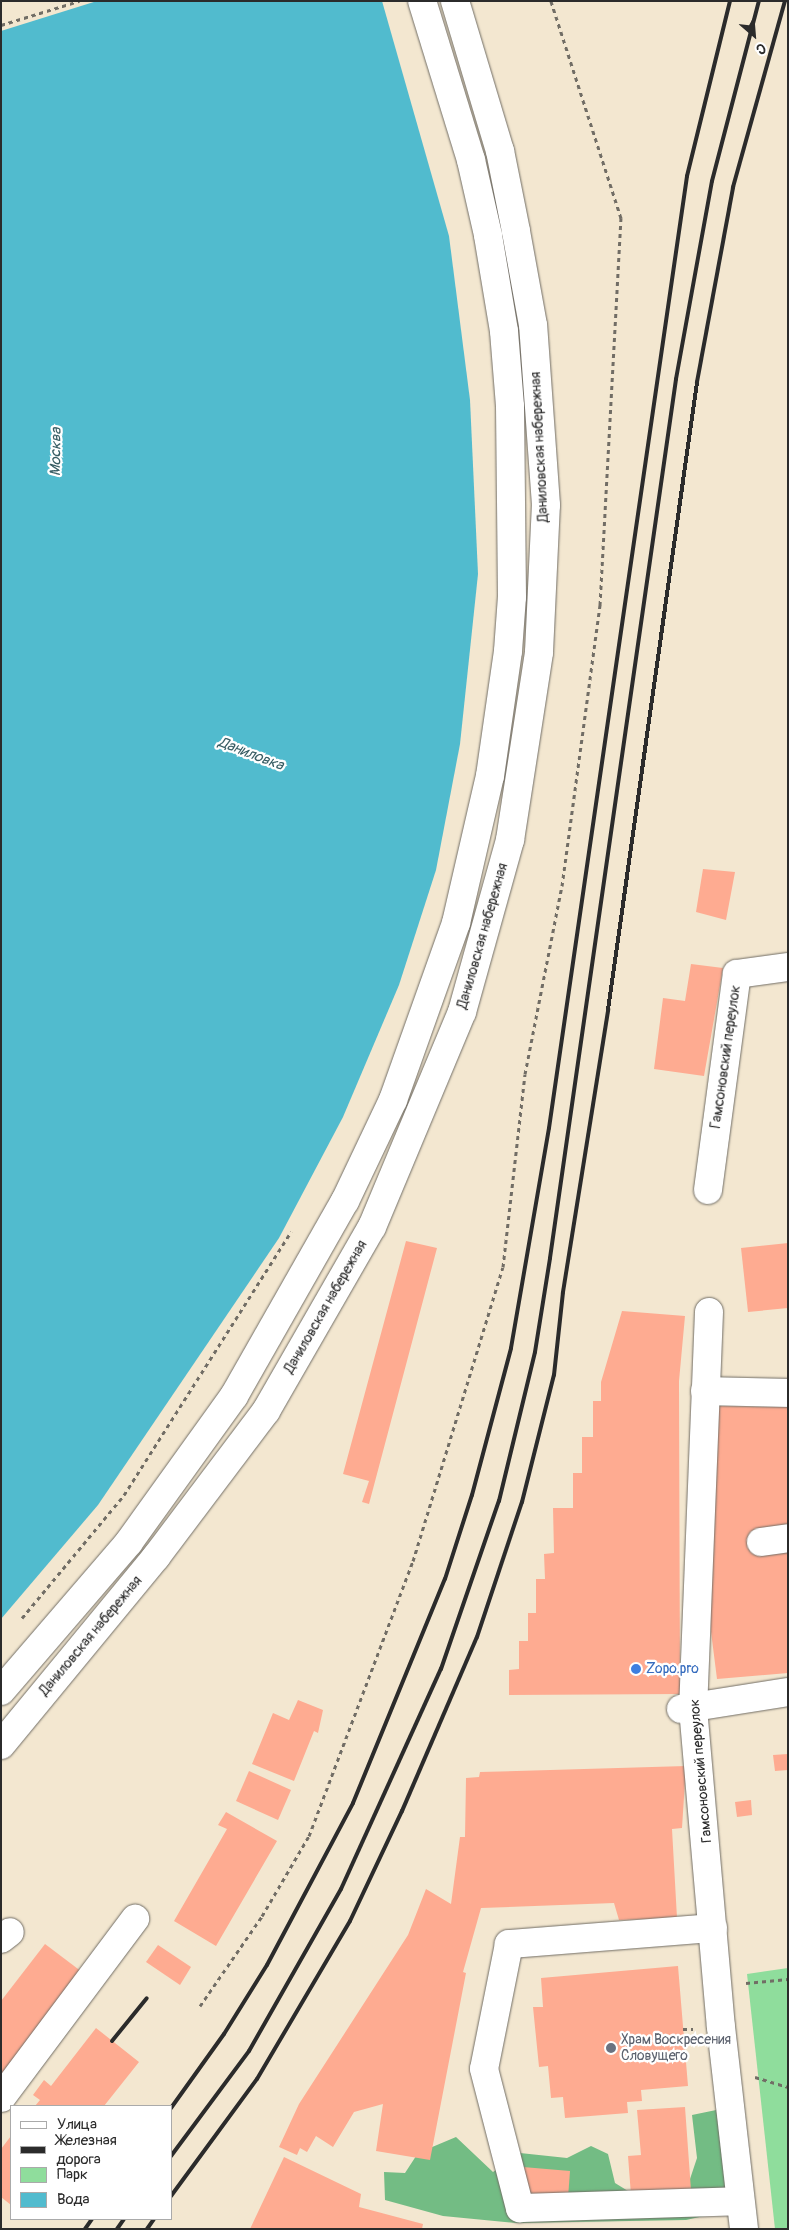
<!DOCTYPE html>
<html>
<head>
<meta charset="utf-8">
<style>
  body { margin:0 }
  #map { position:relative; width:789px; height:2230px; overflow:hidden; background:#f3e7d0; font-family:Pangolin,sans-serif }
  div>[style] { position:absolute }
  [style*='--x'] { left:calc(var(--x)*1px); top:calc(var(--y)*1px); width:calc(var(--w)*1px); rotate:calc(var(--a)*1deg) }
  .green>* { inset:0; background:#8fdd9c }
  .forest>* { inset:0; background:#73bc84 }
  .water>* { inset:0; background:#51bbce }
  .pier>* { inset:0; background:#f3e7d0 }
  .building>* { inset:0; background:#feab91 }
  .path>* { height:3px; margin-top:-1.5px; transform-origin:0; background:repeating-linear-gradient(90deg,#716d65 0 4px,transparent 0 8px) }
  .roads { filter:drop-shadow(0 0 1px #716d65) drop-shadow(0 0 1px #716d65) }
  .minor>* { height:28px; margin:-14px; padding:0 14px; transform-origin:14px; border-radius:14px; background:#fff }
  .major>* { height:28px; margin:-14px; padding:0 14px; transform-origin:14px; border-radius:14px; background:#fff }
  .rail>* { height:4px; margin:-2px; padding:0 2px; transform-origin:2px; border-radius:2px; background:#2b2b2b }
  .dots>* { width:14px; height:14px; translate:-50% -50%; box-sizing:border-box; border:2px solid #fff; border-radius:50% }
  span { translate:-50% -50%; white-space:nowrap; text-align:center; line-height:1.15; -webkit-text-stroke:4.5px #fff; paint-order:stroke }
  .street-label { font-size:14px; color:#2b2b2b }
  .shop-label { font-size:14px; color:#366cbe }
  .left { translate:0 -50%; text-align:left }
  .worship-label { font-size:14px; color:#5b616d }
  .water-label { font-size:15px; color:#385d64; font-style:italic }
  .frame { position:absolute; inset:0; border:2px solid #2b2b2b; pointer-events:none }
  .legend { position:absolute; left:10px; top:2105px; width:162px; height:115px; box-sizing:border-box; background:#fff; border:1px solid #aaa; margin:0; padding:6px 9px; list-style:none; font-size:15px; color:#2b2b2b }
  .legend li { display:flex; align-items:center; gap:10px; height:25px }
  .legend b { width:25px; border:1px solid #aaa }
  .north { position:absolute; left:729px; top:10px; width:50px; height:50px; -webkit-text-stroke:4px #fff; paint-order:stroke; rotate:153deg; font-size:14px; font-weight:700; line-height:20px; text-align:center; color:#2b2b2b }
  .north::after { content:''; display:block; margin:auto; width:18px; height:22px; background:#2b2b2b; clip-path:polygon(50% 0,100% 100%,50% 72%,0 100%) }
</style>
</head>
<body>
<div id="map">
  <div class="green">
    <div style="clip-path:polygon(788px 1968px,788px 2229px,775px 2229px,747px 1974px)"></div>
  </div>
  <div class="forest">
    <div style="clip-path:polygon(721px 2109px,730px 2191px,704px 2216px,686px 2220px,516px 2223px,443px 2216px,385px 2200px,384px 2172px,405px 2173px,418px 2153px,456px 2137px,493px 2172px,520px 2153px,567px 2158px,591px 2146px,608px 2154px,615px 2183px,641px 2199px,688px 2185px,697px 2158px,692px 2115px)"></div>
  </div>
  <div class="water">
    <div style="clip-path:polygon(1px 1px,382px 1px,449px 236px,470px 400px,478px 574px,460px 744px,436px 870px,399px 985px,343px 1117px,279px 1238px,98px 1505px,1px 1619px)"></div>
  </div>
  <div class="pier">
    <div style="clip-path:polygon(1px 1px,97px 1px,1px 31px)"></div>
  </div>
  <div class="building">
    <div style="clip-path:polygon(703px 869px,735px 872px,726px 920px,696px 912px)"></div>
    <div style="clip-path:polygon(691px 964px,723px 968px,704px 1076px,654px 1069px,663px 998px,685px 1001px)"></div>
    <div style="clip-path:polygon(406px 1241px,437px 1248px,369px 1504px,362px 1502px,369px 1481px,343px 1474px)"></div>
    <div style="clip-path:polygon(788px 1243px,788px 1308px,748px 1312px,741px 1248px)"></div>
    <div style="clip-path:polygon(622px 1311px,685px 1316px,679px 1381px,680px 1694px,509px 1695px,509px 1670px,519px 1669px,519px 1641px,528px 1641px,528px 1613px,536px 1613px,536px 1579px,545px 1579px,544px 1554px,554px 1553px,553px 1508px,573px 1508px,573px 1473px,582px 1473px,582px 1437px,593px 1437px,593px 1401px,601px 1401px,601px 1382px)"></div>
    <div style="clip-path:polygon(719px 1406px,788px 1407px,788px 1526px,757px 1529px,758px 1552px,788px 1550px,788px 1673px,717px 1679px,707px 1600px)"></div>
    <div style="clip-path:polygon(298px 1700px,323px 1710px,318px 1733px,314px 1731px,294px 1781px,252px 1764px,273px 1713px,289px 1720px)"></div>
    <div style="clip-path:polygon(788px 1754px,788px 1770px,775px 1771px,773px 1755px)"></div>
    <div style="clip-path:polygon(686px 1766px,682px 1828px,672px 1829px,677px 1918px,619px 1920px,614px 1903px,481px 1908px,463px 1972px,466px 1973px,430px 2160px,376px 2151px,383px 2104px,354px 2112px,333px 2147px,316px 2136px,307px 2152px,300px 2148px,297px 2155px,279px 2147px,299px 2104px,408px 1935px,426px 1889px,451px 1904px,460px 1837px,465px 1837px,466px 1778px,479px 1777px,480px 1772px)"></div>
    <div style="clip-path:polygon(249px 1771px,291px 1790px,278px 1820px,236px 1801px)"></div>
    <div style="clip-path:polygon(751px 1800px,752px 1815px,737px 1817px,735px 1802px)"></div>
    <div style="clip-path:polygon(226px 1812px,277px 1841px,216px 1946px,174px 1921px,227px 1829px,218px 1825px)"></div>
    <div style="clip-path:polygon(45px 1944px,90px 1978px,1px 2095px,1px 2001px)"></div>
    <div style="clip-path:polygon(158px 1945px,191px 1967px,180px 1985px,146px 1962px)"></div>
    <div style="clip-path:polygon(678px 1966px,688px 2086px,641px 2090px,642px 2101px,627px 2102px,628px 2113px,565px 2118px,563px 2097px,551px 2098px,548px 2066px,539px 2067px,533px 2007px,543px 2007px,541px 1978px)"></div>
    <div style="clip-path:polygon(96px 2028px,139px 2062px,104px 2106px,35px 2106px,40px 2100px,33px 2095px,44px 2080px,51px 2086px)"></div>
    <div style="clip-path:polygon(685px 2107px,691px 2190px,631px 2195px,628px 2156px,641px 2155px,637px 2110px)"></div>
    <div style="clip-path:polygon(11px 2136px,11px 2205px,1px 2197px,1px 2149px)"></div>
    <div style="clip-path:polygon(284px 2157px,361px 2194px,359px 2207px,423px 2224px,422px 2229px,250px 2229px)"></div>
    <div style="clip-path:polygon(523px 2167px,570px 2171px,568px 2198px,521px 2194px)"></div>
  </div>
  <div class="path">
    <div style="--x:1;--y:25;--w:82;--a:-17.1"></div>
    <div style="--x:22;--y:1618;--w:160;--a:-50.3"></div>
    <div style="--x:124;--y:1495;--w:312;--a:-57.6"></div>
    <div style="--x:746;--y:1983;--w:42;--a:-5.4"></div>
    <div style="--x:200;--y:2006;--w:109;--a:-55.4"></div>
    <div style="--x:262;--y:1916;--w:93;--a:-59.6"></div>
    <div style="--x:309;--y:1836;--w:294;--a:-69.3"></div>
    <div style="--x:413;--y:1561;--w:307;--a:-73"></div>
    <div style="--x:503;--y:1267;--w:194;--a:-83.5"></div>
    <div style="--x:525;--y:1074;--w:192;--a:-78.9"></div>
    <div style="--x:562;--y:886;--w:284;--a:-82.3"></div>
    <div style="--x:600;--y:605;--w:388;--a:-86.9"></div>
    <div style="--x:621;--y:218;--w:228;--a:-107.9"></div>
    <div style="--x:683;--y:2029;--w:10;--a:0"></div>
    <div style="--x:755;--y:2077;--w:34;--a:17"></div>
  </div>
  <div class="roads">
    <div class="minor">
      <div style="--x:708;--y:1190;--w:218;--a:-82.4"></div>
      <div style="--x:737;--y:974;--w:51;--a:-7.8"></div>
      <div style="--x:709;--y:1312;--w:396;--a:92.3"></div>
      <div style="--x:693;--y:1708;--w:320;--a:85"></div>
      <div style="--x:721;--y:2027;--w:203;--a:83.5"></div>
      <div style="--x:705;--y:1391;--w:83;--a:1.4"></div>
      <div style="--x:761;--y:1542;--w:27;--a:-8"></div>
      <div style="--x:681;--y:1709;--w:108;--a:-9"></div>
      <div style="--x:713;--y:1928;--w:205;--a:175.5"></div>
      <div style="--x:509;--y:1944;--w:127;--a:101.3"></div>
      <div style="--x:484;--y:2069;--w:144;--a:75.5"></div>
      <div style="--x:520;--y:2208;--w:219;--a:-1.8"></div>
      <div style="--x:1;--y:1939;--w:11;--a:-38"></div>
      <div style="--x:1;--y:2098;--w:224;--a:-53.2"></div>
    </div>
    <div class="major">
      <div style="--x:1;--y:1691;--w:196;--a:-49.3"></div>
      <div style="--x:129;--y:1542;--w:180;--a:-54.3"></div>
      <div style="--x:234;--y:1396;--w:224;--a:-60.4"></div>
      <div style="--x:345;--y:1201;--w:112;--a:-64.6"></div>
      <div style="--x:393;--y:1100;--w:188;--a:-70.4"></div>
      <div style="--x:456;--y:923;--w:151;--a:-77"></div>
      <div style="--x:490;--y:776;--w:126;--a:-81.8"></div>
      <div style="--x:508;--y:651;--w:54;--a:-85.8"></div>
      <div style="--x:512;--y:597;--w:191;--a:-90.6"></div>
      <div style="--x:510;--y:406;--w:75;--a:-94.6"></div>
      <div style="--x:504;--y:331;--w:97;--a:-99.5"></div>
      <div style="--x:488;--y:235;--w:77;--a:-102.8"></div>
      <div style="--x:471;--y:160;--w:166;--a:-107.1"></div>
      <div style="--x:1;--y:1745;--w:244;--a:-50.5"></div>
      <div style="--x:156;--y:1557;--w:183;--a:-53"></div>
      <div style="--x:266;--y:1411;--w:212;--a:-60.1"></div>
      <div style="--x:372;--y:1227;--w:233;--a:-67.3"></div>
      <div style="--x:462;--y:1012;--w:179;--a:-74.4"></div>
      <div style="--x:510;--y:840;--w:190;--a:-81.2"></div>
      <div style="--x:539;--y:652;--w:147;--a:-87.3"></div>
      <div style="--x:546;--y:505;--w:180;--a:-94.1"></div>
      <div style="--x:533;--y:325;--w:96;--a:-100.3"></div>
      <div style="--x:516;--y:231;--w:82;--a:-101.3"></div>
      <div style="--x:500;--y:151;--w:157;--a:-106.7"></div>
    </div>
  </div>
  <div class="rail">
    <div style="--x:112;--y:2041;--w:55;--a:-50.9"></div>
    <div style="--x:171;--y:2108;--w:91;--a:-54.4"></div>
    <div style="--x:224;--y:2034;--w:81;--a:-58.1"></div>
    <div style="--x:267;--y:1965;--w:183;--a:-62"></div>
    <div style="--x:353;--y:1803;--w:242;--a:-67.7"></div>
    <div style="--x:445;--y:1579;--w:88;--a:-72.2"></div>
    <div style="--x:472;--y:1495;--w:152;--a:-75.1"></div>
    <div style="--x:511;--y:1348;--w:223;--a:-80.2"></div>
    <div style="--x:549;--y:1128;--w:962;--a:-81.75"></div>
    <div style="--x:687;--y:176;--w:180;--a:-76.2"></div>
    <div style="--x:171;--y:2156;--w:131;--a:-53.4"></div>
    <div style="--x:249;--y:2051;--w:186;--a:-60.4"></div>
    <div style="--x:341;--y:1889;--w:242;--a:-65.6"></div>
    <div style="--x:441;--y:1669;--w:178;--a:-71"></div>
    <div style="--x:499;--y:1501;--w:153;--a:-76.4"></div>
    <div style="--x:535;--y:1352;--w:95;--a:-80.9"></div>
    <div style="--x:550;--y:1258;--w:888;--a:-81.84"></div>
    <div style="--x:676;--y:379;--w:201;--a:-79.7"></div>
    <div style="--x:712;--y:181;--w:186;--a:-75.4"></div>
    <div style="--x:171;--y:2196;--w:145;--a:-53.7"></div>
    <div style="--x:257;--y:2079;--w:183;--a:-59.5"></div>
    <div style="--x:350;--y:1921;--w:122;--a:-64.7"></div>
    <div style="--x:402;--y:1811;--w:189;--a:-66.7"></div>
    <div style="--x:477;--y:1637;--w:142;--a:-71.6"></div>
    <div style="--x:522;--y:1502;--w:131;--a:-75.9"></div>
    <div style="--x:554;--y:1375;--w:83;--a:-83.8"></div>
    <div style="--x:563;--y:1292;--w:286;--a:-80.9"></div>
    <div style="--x:608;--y:1010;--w:634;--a:-81.93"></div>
    <div style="--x:697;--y:382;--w:198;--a:-79.5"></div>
    <div style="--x:733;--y:187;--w:193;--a:-74.4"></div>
    <div style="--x:85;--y:2229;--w:12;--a:-55"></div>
    <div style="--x:117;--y:2229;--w:12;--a:-55"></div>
    <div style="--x:147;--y:2229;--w:12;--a:-55"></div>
  </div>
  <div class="dots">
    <div style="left:636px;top:1669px;background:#3f7fe0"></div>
    <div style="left:611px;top:2048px;background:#6b7280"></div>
  </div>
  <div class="street-label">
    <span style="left:540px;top:447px;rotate:-93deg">Даниловская набережная</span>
    <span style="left:483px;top:936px;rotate:-74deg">Даниловская набережная</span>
    <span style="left:726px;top:1057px;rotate:-82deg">Гамсоновский переулок</span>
    <span style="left:326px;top:1307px;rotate:-60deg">Даниловская набережная</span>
    <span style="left:91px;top:1636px;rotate:-50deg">Даниловская набережная</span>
    <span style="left:701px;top:1771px;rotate:-95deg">Гамсоновский переулок</span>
  </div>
  <div class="shop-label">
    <span class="left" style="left:646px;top:1669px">Zopo.pro</span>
  </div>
  <div class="worship-label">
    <span class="left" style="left:621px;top:2048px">Храм Воскресения<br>Словущего</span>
  </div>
  <div class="water-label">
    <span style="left:56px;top:452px;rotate:-89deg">Москва</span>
    <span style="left:251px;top:754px;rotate:21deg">Даниловка</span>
  </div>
  <div class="frame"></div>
  <ul class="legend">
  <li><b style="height:6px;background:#fff"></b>Улица</li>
  <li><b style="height:6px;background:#2b2b2b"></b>Железная дорога</li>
  <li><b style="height:14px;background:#8fdd9c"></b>Парк</li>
  <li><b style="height:14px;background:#51bbce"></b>Вода</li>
  </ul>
  <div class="north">С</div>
</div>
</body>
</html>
